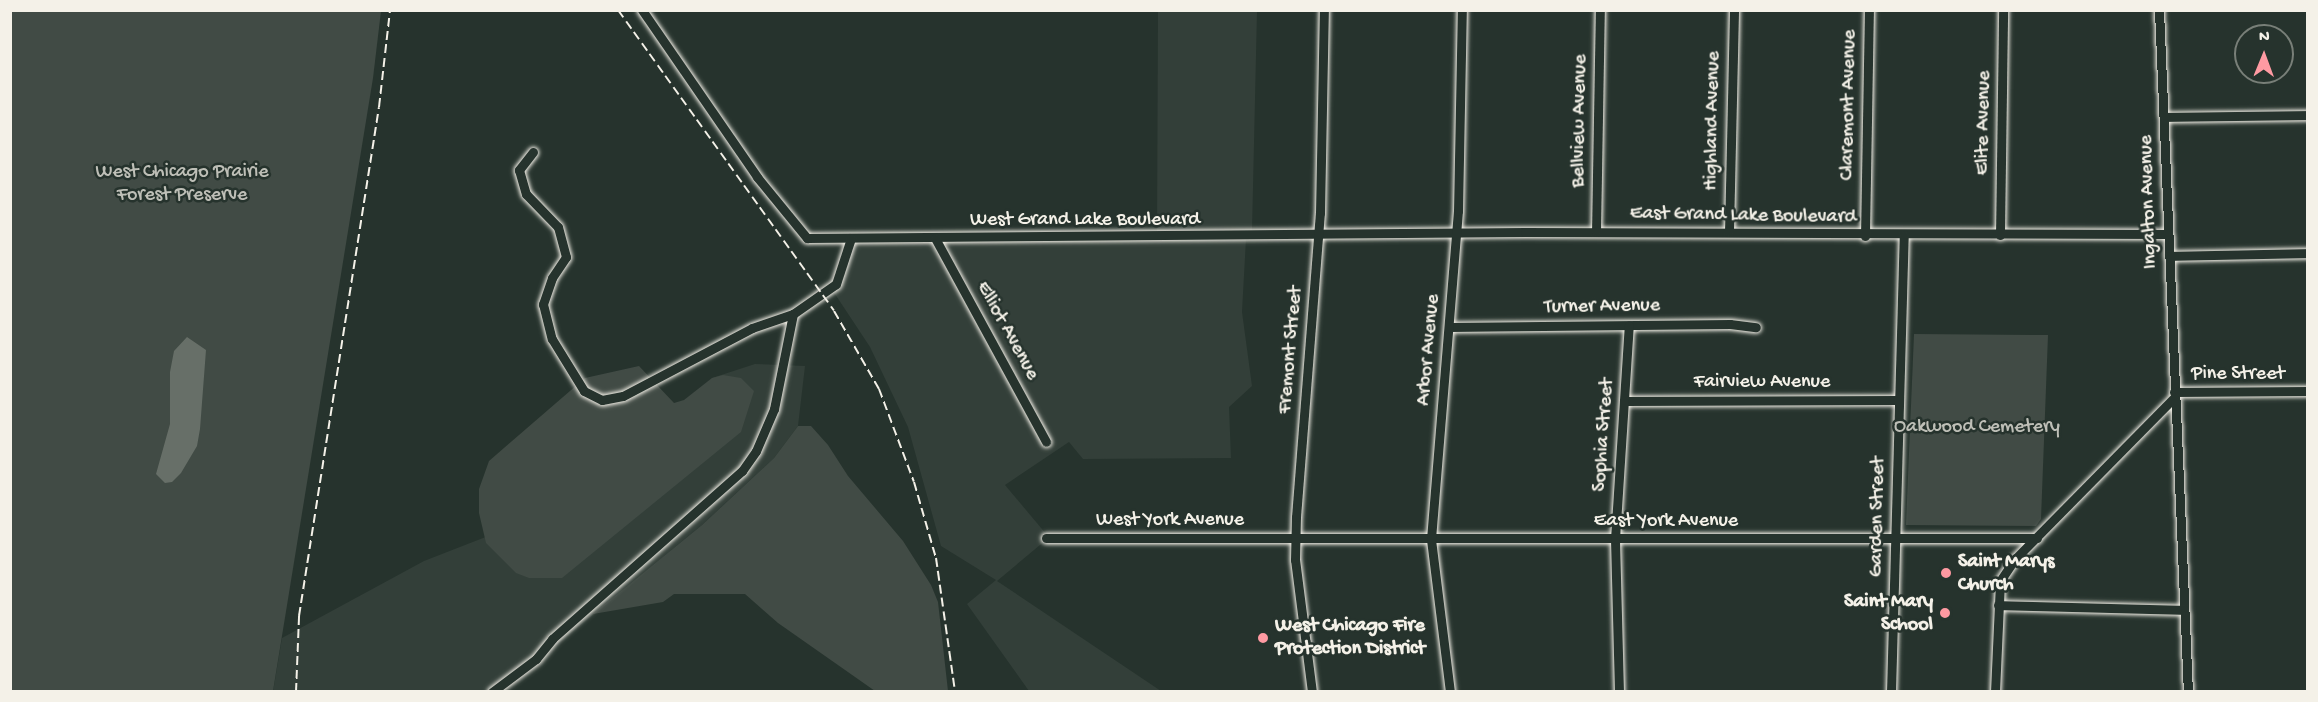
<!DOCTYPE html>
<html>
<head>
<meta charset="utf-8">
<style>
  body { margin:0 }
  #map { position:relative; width:2318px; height:702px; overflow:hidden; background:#26332d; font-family:"Gochi Hand",sans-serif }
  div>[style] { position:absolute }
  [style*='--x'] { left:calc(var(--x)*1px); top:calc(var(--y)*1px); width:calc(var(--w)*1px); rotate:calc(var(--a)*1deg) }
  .built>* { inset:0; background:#333f39 }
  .green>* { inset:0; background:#414b45 }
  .water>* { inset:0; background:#676f68 }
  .roads { filter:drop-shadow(0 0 2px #f4f1e8) drop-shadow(0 0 2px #f4f1e8) }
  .minor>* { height:9px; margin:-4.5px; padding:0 4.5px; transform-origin:4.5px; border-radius:4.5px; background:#26332d }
  .rail>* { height:2px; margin-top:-1px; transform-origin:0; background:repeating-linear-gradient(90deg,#f4f1e8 0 9px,transparent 0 13.5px) }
  .dots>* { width:16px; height:16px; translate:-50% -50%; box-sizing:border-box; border:3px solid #26332d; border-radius:50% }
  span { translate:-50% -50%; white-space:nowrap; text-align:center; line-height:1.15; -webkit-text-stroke:5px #26332d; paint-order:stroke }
  .street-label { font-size:20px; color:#f4f1e8 }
  .park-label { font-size:20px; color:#bebfb7 }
  .poi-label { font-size:20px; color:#f4f1e8; font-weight:700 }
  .left { translate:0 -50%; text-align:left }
  .right { translate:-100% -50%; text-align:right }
  .frame { position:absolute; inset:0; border:12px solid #f4f1e8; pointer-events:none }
  .north { position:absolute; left:2234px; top:24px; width:60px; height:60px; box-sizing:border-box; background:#26332d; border:2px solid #787f78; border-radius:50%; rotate:1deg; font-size:16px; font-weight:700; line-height:24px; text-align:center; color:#f4f1e8 }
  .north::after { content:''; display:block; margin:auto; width:21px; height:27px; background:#ff9aa2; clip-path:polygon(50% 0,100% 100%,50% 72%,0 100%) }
</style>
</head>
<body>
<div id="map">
  <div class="built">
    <div style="clip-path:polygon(1158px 11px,1257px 11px,1252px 231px,1157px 236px)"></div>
    <div style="clip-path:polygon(1246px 239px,1242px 312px,1252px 386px,1229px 407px,1231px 458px,1083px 459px,1069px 442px,1005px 485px,1047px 535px,1046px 540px,997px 581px,1161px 691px,1029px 691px,967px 604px,996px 580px,941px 546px,908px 427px,870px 347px,833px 291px,845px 275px,854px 242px)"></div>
    <div style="clip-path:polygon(755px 364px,805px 366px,798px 426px,774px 458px,702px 525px,500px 691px,273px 692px,282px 638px,424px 561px,511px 527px,664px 456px,712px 378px)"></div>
  </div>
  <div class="green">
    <div style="clip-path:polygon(10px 11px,381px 11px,373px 78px,273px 691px,11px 691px)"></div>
    <div style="clip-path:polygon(1914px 334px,2048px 335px,2041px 519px,2036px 526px,1906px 525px)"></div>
    <div style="clip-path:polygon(639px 366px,674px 403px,684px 400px,712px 378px,723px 375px,741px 378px,754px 391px,741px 432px,562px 578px,529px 578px,516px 573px,486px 543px,479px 513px,479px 489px,489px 461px,585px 378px)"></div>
    <div style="clip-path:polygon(798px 426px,811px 426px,828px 445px,848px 476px,903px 541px,931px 585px,938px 602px,948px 691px,875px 691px,778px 623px,745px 594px,674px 594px,663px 602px,593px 614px,702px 525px,774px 458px)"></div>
  </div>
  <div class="water">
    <div style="clip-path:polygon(187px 337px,206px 350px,200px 429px,197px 446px,181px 473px,172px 482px,165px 483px,156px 474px,170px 424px,170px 372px,174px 351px)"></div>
  </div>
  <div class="roads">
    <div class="minor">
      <div style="--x:642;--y:10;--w:203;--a:55.4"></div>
      <div style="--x:757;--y:177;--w:79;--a:50.7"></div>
      <div style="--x:807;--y:238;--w:718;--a:-0.48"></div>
      <div style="--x:1525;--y:232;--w:643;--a:0.18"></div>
      <div style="--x:2159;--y:10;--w:683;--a:87.57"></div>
      <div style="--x:2164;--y:117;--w:144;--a:-0.8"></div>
      <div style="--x:533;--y:152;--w:23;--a:128"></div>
      <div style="--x:519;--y:170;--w:25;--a:74"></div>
      <div style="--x:526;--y:194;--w:46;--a:45.9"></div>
      <div style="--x:558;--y:227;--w:31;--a:75"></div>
      <div style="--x:566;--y:257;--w:25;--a:124"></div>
      <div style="--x:552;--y:278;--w:28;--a:109"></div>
      <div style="--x:543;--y:304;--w:36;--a:76"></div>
      <div style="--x:552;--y:339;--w:61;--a:58.4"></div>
      <div style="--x:584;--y:391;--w:20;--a:27"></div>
      <div style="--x:602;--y:400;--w:21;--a:-11"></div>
      <div style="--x:623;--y:396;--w:146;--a:-27.8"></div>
      <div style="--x:752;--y:328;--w:43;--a:-18.9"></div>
      <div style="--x:793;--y:314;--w:52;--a:-34.9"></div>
      <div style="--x:836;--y:284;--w:48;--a:-71.9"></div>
      <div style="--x:1596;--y:232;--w:222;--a:-89"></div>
      <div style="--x:1729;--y:232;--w:222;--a:-88.7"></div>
      <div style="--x:2000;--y:235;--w:225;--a:-89.2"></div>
      <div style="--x:1865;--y:236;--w:226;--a:-89"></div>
      <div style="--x:935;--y:238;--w:232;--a:61.4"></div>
      <div style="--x:2169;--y:256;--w:139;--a:-1.2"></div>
      <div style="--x:1449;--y:327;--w:281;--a:-0.6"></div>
      <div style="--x:1730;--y:324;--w:26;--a:7"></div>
      <div style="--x:2174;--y:392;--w:134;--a:-0.4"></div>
      <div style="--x:1624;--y:401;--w:275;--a:-0.2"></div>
      <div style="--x:1046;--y:538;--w:991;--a:0"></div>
      <div style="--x:1998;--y:605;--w:186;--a:1.5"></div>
      <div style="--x:492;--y:692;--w:55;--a:-36.9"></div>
      <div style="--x:536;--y:659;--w:26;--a:-51"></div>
      <div style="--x:552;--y:639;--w:254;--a:-41.5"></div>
      <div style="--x:742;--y:471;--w:24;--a:-55"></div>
      <div style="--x:756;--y:451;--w:46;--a:-66.8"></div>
      <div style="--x:774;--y:409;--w:97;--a:-78.7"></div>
      <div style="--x:1312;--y:692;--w:133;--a:-97.3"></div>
      <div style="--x:1295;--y:560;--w:43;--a:-88.7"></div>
      <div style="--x:1296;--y:517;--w:305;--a:-85.5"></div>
      <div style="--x:1320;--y:213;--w:203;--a:-88.9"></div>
      <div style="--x:1450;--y:692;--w:154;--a:-97.1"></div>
      <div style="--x:1431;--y:539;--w:329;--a:-85.3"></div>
      <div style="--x:1458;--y:211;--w:201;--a:-88.9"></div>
      <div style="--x:1619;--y:692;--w:153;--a:-91.5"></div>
      <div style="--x:1615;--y:539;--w:214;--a:-86.3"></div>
      <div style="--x:1891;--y:692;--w:457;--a:-88.4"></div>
      <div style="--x:1995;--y:692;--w:111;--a:-87.4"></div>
      <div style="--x:2000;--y:581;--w:25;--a:-56"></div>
      <div style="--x:2014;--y:560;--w:228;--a:-45.4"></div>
    </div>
  </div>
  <div class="rail">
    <div style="--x:618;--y:10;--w:370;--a:54.3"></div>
    <div style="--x:834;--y:311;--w:90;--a:60"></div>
    <div style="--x:879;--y:389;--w:99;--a:69.4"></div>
    <div style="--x:914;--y:482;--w:79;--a:73.9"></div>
    <div style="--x:936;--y:558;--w:135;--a:81.9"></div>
    <div style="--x:296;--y:692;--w:76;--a:-87.7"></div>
    <div style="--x:299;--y:616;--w:515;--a:-81.07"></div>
    <div style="--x:379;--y:107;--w:98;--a:-83.5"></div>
  </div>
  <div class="dots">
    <div style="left:1946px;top:573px;background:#ff9aa2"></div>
    <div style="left:1945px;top:613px;background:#ff9aa2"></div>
    <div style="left:1263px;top:638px;background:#ff9aa2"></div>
  </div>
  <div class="street-label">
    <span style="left:1849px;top:105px;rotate:-89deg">Claremont Avenue</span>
    <span style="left:1580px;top:121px;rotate:-89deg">Bellview Avenue</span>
    <span style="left:1713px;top:121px;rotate:-89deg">Highland Avenue</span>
    <span style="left:1984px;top:123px;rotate:-89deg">Elite Avenue</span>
    <span style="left:2149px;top:202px;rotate:-92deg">Ingalton Avenue</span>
    <span style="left:1743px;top:216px;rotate:1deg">East Grand Lake Boulevard</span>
    <span style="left:1085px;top:220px">West Grand Lake Boulevard</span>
    <span style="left:1602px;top:307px;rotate:-1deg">Turner Avenue</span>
    <span style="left:1007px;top:331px;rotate:61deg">Elliot Avenue</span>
    <span style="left:1291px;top:350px;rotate:-85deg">Fremont Street</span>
    <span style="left:1429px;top:350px;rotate:-85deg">Arbor Avenue</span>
    <span style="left:2238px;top:374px">Pine Street</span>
    <span style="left:1762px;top:382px">Fairview Avenue</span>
    <span style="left:1604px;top:435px;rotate:-86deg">Sophia Street</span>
    <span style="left:1878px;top:517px;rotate:-89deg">Garden Street</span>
    <span style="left:1170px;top:520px">West York Avenue</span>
    <span style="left:1666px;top:521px">East York Avenue</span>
  </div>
  <div class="park-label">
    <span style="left:182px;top:184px">West Chicago Prairie<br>Forest Preserve</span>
    <span style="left:1977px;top:427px">Oakwood Cemetery</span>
  </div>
  <div class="poi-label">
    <span class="left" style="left:1958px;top:574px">Saint Marys<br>Church</span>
    <span class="right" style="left:1933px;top:614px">Saint Mary<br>School</span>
    <span class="left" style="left:1275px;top:638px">West Chicago Fire<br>Protection District</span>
  </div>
  <div class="frame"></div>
  <div class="north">N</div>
</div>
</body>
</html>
